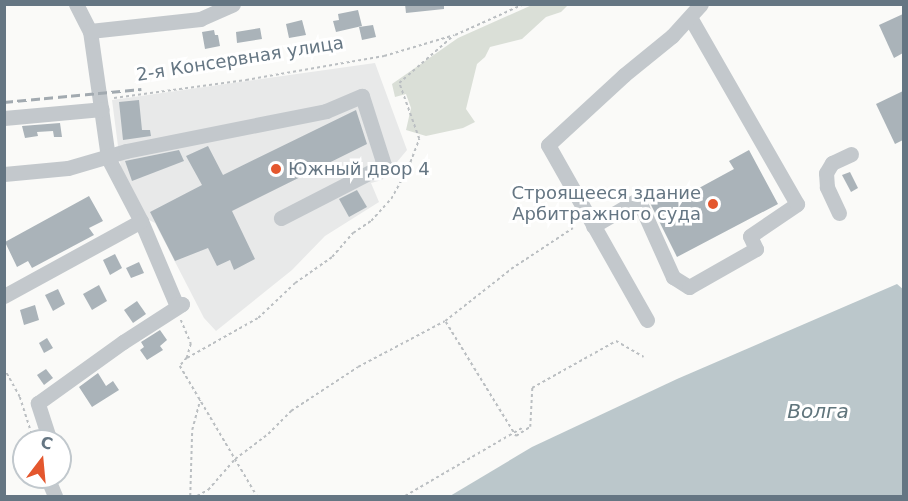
<!DOCTYPE html>
<html>
<head>
<meta charset="utf-8">
<style>
  body { margin:0 }
  #map { position:relative; width:908px; height:501px; overflow:hidden; background:#fafaf8; font-family:"DejaVu Sans",sans-serif }
  div>[style] { position:absolute }
  [style*='--x'] { left:calc(var(--x)*1px); top:calc(var(--y)*1px); width:calc(var(--w)*1px); rotate:calc(var(--a)*1deg) }
  .built>* { inset:0; background:#e8e9e9 }
  .green>* { inset:0; background:#dadfd7 }
  .water>* { inset:0; background:#bbc7cb }
  .building>* { inset:0; background:#aab3b9 }
  .path>* { height:1.5px; margin-top:-0.75px; transform-origin:0; background:repeating-linear-gradient(90deg,#bbbfc2 0 3px,transparent 0 6px) }
  .minor>* { height:15px; margin:-7.5px; padding:0 7.5px; transform-origin:7.5px; border-radius:7.5px; background:#c3c8cc }
  .rail>* { height:3px; margin-top:-1.5px; transform-origin:0; background:repeating-linear-gradient(90deg,#a2aab0 0 9px,transparent 0 13.5px) }
  .dots>* { width:16px; height:16px; translate:-50% -50%; box-sizing:border-box; border:3px solid #fff; border-radius:50% }
  span { translate:-50% -50%; white-space:nowrap; text-align:center; line-height:1.15; -webkit-text-stroke:6px #fff; paint-order:stroke }
  .street-label { font-size:18px; color:#657683 }
  .poi-label { font-size:18px; color:#657683 }
  .left { translate:0 -50%; text-align:left }
  .right { translate:-100% -50%; text-align:right }
  .water-label { font-size:20px; color:#60757c; font-style:italic }
  .frame { position:absolute; inset:0; border:6px solid #657683; pointer-events:none }
  .north { position:absolute; left:12px; top:429px; width:60px; height:60px; box-sizing:border-box; background:#fff; border:2px solid #c1c8cd; border-radius:50%; rotate:16deg; font-size:16px; font-weight:700; line-height:24px; text-align:center; color:#657683 }
  .north::after { content:''; display:block; margin:auto; width:21px; height:27px; background:#e4572e; clip-path:polygon(50% 0,100% 100%,50% 72%,0 100%) }
</style>
</head>
<body>
<div id="map">
  <div class="built">
    <div style="clip-path:polygon(375px 63px,407px 150px,382px 180px,371px 183px,379px 202px,325px 236px,292px 270px,216px 331px,204px 318px,155px 223px,145px 218px,121px 169px,112px 100px)"></div>
  </div>
  <div class="green">
    <div style="clip-path:polygon(532px 5px,568px 5px,561px 12px,546px 17px,522px 39px,490px 47px,485px 57px,477px 64px,466px 109px,475px 122px,463px 128px,426px 136px,406px 130px,411px 108px,406px 94px,395px 97px,392px 84px,458px 38px)"></div>
  </div>
  <div class="water">
    <div style="clip-path:polygon(897px 284px,904px 290px,903px 496px,450px 496px,532px 447px,677px 379px)"></div>
  </div>
  <div class="building">
    <div style="clip-path:polygon(405px 4px,444px 4px,444px 9px,406px 13px)"></div>
    <div style="clip-path:polygon(358px 10px,362px 26px,336px 32px,333px 21px,339px 20px,338px 14px)"></div>
    <div style="clip-path:polygon(903px 14px,903px 53px,894px 58px,879px 25px)"></div>
    <div style="clip-path:polygon(302px 20px,306px 35px,289px 38px,286px 24px)"></div>
    <div style="clip-path:polygon(373px 25px,376px 37px,362px 40px,359px 27px)"></div>
    <div style="clip-path:polygon(260px 28px,262px 39px,237px 43px,236px 32px)"></div>
    <div style="clip-path:polygon(214px 30px,215px 35px,218px 35px,220px 46px,205px 49px,202px 32px)"></div>
    <div style="clip-path:polygon(903px 91px,903px 140px,895px 144px,876px 104px)"></div>
    <div style="clip-path:polygon(139px 100px,142px 130px,150px 130px,151px 136px,123px 140px,119px 102px)"></div>
    <div style="clip-path:polygon(356px 110px,367px 144px,232px 211px,255px 259px,234px 270px,230px 260px,217px 266px,208px 248px,175px 261px,150px 212px,202px 185px,186px 156px,208px 146px,223px 175px)"></div>
    <div style="clip-path:polygon(60px 123px,62px 137px,54px 137px,53px 131px,37px 132px,38px 136px,25px 138px,22px 126px)"></div>
    <div style="clip-path:polygon(179px 150px,184px 161px,132px 181px,125px 161px)"></div>
    <div style="clip-path:polygon(749px 150px,778px 204px,677px 257px,650px 203px,672px 191px,677px 200px,734px 169px,729px 161px)"></div>
    <div style="clip-path:polygon(850px 172px,858px 188px,851px 192px,842px 175px)"></div>
    <div style="clip-path:polygon(357px 190px,367px 207px,349px 217px,339px 199px)"></div>
    <div style="clip-path:polygon(89px 196px,103px 221px,89px 228px,94px 235px,32px 268px,28px 261px,17px 267px,5px 242px)"></div>
    <div style="clip-path:polygon(115px 254px,122px 268px,110px 275px,103px 260px)"></div>
    <div style="clip-path:polygon(139px 262px,144px 273px,131px 278px,126px 268px)"></div>
    <div style="clip-path:polygon(99px 285px,107px 301px,92px 310px,83px 294px)"></div>
    <div style="clip-path:polygon(58px 289px,65px 304px,53px 311px,45px 295px)"></div>
    <div style="clip-path:polygon(137px 301px,146px 314px,133px 323px,124px 310px)"></div>
    <div style="clip-path:polygon(35px 305px,39px 320px,24px 325px,20px 310px)"></div>
    <div style="clip-path:polygon(160px 330px,167px 340px,160px 346px,163px 350px,147px 360px,140px 350px,144px 347px,141px 342px)"></div>
    <div style="clip-path:polygon(47px 338px,53px 348px,44px 353px,39px 343px)"></div>
    <div style="clip-path:polygon(46px 369px,53px 378px,44px 385px,37px 375px)"></div>
    <div style="clip-path:polygon(98px 373px,106px 386px,113px 381px,119px 390px,92px 407px,79px 387px)"></div>
  </div>
  <div class="path">
    <div style="--x:455;--y:35;--w:76;--a:-24.2"></div>
    <div style="--x:114;--y:98;--w:133;--a:-7.8"></div>
    <div style="--x:246;--y:80;--w:140;--a:-9.9"></div>
    <div style="--x:384;--y:56;--w:70;--a:-16.6"></div>
    <div style="--x:181;--y:320;--w:26;--a:67"></div>
    <div style="--x:191;--y:344;--w:15;--a:106"></div>
    <div style="--x:187;--y:358;--w:11;--a:131"></div>
    <div style="--x:180;--y:366;--w:151;--a:59.4"></div>
    <div style="--x:446;--y:322;--w:134;--a:58.4"></div>
    <div style="--x:516;--y:436;--w:17;--a:-33"></div>
    <div style="--x:530;--y:427;--w:39;--a:-87"></div>
    <div style="--x:532;--y:388;--w:96;--a:-29.2"></div>
    <div style="--x:616;--y:341;--w:32;--a:30"></div>
    <div style="--x:187;--y:358;--w:81;--a:-29.4"></div>
    <div style="--x:258;--y:318;--w:51;--a:-43.4"></div>
    <div style="--x:295;--y:283;--w:45;--a:-35.1"></div>
    <div style="--x:332;--y:257;--w:32;--a:-49"></div>
    <div style="--x:353;--y:233;--w:22;--a:-34"></div>
    <div style="--x:371;--y:221;--w:30;--a:-48"></div>
    <div style="--x:391;--y:199;--w:35;--a:-61"></div>
    <div style="--x:408;--y:168;--w:31;--a:-69"></div>
    <div style="--x:419;--y:139;--w:59;--a:-109.7"></div>
    <div style="--x:399;--y:83;--w:73;--a:-41.1"></div>
    <div style="--x:4;--y:368;--w:33;--a:61"></div>
    <div style="--x:20;--y:397;--w:46;--a:72.3"></div>
    <div style="--x:190;--y:496;--w:66;--a:-88.3"></div>
    <div style="--x:192;--y:430;--w:31;--a:-75"></div>
    <div style="--x:197;--y:496;--w:13;--a:-29"></div>
    <div style="--x:208;--y:490;--w:41;--a:-48.9"></div>
    <div style="--x:235;--y:459;--w:41;--a:-37.1"></div>
    <div style="--x:268;--y:434;--w:33;--a:-45"></div>
    <div style="--x:291;--y:411;--w:80;--a:-33.3"></div>
    <div style="--x:358;--y:367;--w:98;--a:-27.9"></div>
    <div style="--x:445;--y:321;--w:84;--a:-38.2"></div>
    <div style="--x:511;--y:269;--w:74;--a:-33.5"></div>
    <div style="--x:405;--y:496;--w:135;--a:-30.2"></div>
  </div>
  <div class="minor">
    <div style="--x:76;--y:4;--w:30;--a:63"></div>
    <div style="--x:90;--y:31;--w:128;--a:81.9"></div>
    <div style="--x:108;--y:158;--w:71;--a:62.4"></div>
    <div style="--x:141;--y:221;--w:90;--a:67.1"></div>
    <div style="--x:176;--y:304;--w:6;--a:0"></div>
    <div style="--x:90;--y:31;--w:111;--a:-6.2"></div>
    <div style="--x:200;--y:19;--w:36;--a:-24"></div>
    <div style="--x:4;--y:118;--w:98;--a:-5.2"></div>
    <div style="--x:4;--y:174;--w:64;--a:-5.4"></div>
    <div style="--x:68;--y:168;--w:60;--a:-16.3"></div>
    <div style="--x:126;--y:151;--w:204;--a:-11.3"></div>
    <div style="--x:326;--y:111;--w:39;--a:-23"></div>
    <div style="--x:362;--y:96;--w:72;--a:72.3"></div>
    <div style="--x:384;--y:165;--w:116;--a:152.8"></div>
    <div style="--x:839;--y:213;--w:29;--a:-115"></div>
    <div style="--x:827;--y:187;--w:14;--a:-94"></div>
    <div style="--x:826;--y:173;--w:12;--a:-59"></div>
    <div style="--x:832;--y:163;--w:21;--a:-25"></div>
    <div style="--x:593;--y:226;--w:48;--a:-30.3"></div>
    <div style="--x:634;--y:202;--w:10;--a:37"></div>
    <div style="--x:642;--y:208;--w:76;--a:65.8"></div>
    <div style="--x:673;--y:277;--w:19;--a:32"></div>
    <div style="--x:689;--y:287;--w:77;--a:-29.6"></div>
    <div style="--x:756;--y:249;--w:14;--a:-115"></div>
    <div style="--x:750;--y:236;--w:57;--a:-34.2"></div>
    <div style="--x:797;--y:204;--w:215;--a:-119.8"></div>
    <div style="--x:4;--y:296;--w:156;--a:-28.7"></div>
    <div style="--x:647;--y:320;--w:201;--a:-119.5"></div>
    <div style="--x:548;--y:145;--w:103;--a:-42.6"></div>
    <div style="--x:624;--y:75;--w:62;--a:-39.1"></div>
    <div style="--x:672;--y:36;--w:43;--a:-47.8"></div>
    <div style="--x:50;--y:441;--w:40;--a:-108"></div>
    <div style="--x:38;--y:403;--w:105;--a:-35.7"></div>
    <div style="--x:123;--y:342;--w:70;--a:-32.8"></div>
    <div style="--x:47;--y:477;--w:21;--a:67"></div>
  </div>
  <div class="rail">
    <div style="--x:4;--y:102;--w:138;--a:-5.4"></div>
  </div>
  <div class="dots">
    <div style="left:276px;top:169px;background:#e4572e"></div>
    <div style="left:713px;top:204px;background:#e4572e"></div>
  </div>
  <div class="street-label">
    <span style="left:240px;top:59px;rotate:-9deg">2-я Консервная улица</span>
  </div>
  <div class="poi-label">
    <span class="left" style="left:288px;top:169px">Южный двор 4</span>
    <span class="right" style="left:701px;top:204px">Строящееся здание<br>Арбитражного суда</span>
  </div>
  <div class="water-label">
    <span style="left:818px;top:411px">Волга</span>
  </div>
  <div class="frame"></div>
  <div class="north">С</div>
</div>
</body>
</html>
